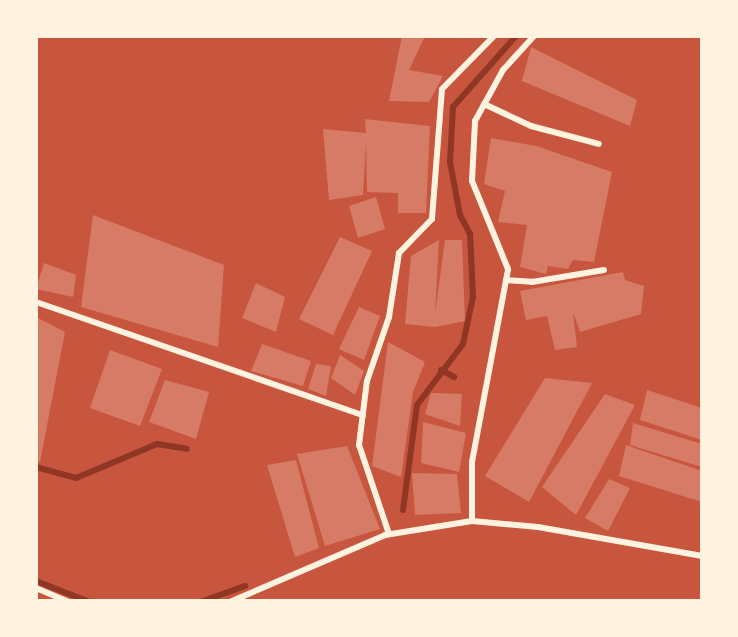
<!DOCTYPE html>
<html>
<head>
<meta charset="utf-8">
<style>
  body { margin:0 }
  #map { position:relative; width:738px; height:637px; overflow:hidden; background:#c8553d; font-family:"Crimson Pro",serif }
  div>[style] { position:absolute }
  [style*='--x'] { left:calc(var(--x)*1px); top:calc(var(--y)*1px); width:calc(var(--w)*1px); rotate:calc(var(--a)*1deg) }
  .stream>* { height:6px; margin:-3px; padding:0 3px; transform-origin:3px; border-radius:3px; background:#8f3625 }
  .building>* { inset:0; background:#d67c66 }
  .service>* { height:6px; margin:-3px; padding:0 3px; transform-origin:3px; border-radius:3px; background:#fff3e0 }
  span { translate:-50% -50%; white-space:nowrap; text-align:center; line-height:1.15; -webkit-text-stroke:8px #fff3e0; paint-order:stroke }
  .frame { position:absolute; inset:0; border:38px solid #fff3e0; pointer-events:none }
</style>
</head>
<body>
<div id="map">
  <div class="stream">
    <div style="--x:441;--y:370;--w:15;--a:28"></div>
    <div style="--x:36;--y:467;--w:41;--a:15.4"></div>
    <div style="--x:76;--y:478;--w:88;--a:-22.8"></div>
    <div style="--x:157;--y:444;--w:30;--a:9"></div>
    <div style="--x:403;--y:510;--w:106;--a:-82.4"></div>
    <div style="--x:417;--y:405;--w:76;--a:-53"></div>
    <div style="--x:463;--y:344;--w:48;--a:-78"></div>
    <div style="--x:473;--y:297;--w:63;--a:-92.7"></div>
    <div style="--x:470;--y:234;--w:21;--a:-118"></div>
    <div style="--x:460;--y:215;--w:54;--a:-100.7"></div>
    <div style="--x:450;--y:162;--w:55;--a:-86.9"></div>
    <div style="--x:453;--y:107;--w:95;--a:-48.4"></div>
    <div style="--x:36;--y:581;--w:55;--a:21.4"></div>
    <div style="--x:203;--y:601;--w:45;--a:-19.7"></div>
  </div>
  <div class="building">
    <div style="clip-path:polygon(402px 36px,425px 36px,409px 70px,443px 76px,429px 102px,389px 101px)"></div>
    <div style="clip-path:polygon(531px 47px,637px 100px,630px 126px,522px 81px)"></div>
    <div style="clip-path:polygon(365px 119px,430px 126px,426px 213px,398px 213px,398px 193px,367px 192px,366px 143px,363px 195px,329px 200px,323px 129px,366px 133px)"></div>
    <div style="clip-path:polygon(491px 138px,536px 146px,612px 172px,594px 262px,573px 260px,568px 269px,548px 266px,546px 274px,520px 267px,527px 225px,498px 222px,505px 191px,484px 184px)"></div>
    <div style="clip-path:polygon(376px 197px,385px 229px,358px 238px,349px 206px)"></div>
    <div style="clip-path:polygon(93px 215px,224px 265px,218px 347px,81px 307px)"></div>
    <div style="clip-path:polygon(340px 237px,372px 251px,333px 335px,299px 319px)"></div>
    <div style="clip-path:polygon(439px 240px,435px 314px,445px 240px,462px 240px,465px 321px,435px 327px,405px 324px,411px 256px)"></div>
    <div style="clip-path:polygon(44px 263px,76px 275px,73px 297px,36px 289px)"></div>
    <div style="clip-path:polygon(623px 272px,625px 280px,644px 286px,641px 314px,580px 332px,573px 312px,577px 347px,555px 350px,547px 316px,526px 320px,520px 291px)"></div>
    <div style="clip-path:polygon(256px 283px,285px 297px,276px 332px,242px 318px)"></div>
    <div style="clip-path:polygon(359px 307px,380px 316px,364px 360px,339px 349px)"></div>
    <div style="clip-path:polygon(36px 317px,65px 332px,40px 462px,36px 461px)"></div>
    <div style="clip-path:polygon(388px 342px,425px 362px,413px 392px,401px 477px,372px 466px)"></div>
    <div style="clip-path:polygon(262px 344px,311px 361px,303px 386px,251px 371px)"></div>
    <div style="clip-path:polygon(110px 350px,162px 369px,140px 426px,90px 408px)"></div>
    <div style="clip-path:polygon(340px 355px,364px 371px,355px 395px,331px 378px)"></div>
    <div style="clip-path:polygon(316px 364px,331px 366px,326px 396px,308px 389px)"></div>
    <div style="clip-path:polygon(545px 378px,592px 383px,529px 502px,485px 476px)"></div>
    <div style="clip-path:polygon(165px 380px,209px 392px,196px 439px,149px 422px)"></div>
    <div style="clip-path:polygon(647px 390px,702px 408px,702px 440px,640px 420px)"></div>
    <div style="clip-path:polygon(431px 393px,462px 394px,460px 426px,425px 414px)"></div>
    <div style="clip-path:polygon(605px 394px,635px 405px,576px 515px,542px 487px)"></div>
    <div style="clip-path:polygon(423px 422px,466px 433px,459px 472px,421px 463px)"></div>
    <div style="clip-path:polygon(633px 423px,702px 444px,702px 467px,630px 445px)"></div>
    <div style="clip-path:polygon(626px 445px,702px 471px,702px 502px,619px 476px)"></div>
    <div style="clip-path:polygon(347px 446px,380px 529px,325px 546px,297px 454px)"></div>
    <div style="clip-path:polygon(296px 460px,319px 548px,295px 557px,267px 465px)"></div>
    <div style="clip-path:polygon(412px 473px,457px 474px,461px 513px,415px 515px)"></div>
    <div style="clip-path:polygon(609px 479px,630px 488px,608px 531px,585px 518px)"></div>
  </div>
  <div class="service">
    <div style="--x:484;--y:104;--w:52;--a:25.1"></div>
    <div style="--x:531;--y:126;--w:70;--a:14.8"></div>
    <div style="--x:506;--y:280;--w:26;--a:4"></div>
    <div style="--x:532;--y:282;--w:73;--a:-9.5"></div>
    <div style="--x:36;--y:302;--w:346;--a:19.1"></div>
    <div style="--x:472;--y:521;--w:59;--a:-90"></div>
    <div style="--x:472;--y:462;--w:196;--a:-79.4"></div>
    <div style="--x:508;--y:269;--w:95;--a:-112.2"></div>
    <div style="--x:472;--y:181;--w:60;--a:-87.1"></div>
    <div style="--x:475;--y:121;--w:58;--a:-61.2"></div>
    <div style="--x:503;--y:70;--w:46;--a:-47.6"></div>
    <div style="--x:389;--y:534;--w:94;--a:-108.6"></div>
    <div style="--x:359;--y:445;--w:64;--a:-82.9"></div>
    <div style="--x:367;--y:381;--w:68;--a:-71"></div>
    <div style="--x:389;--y:317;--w:65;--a:-81.1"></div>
    <div style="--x:399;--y:253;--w:47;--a:-45.9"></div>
    <div style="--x:432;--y:219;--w:130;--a:-85.6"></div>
    <div style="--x:442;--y:89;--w:74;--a:-45.5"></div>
    <div style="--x:36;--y:588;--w:34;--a:23"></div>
    <div style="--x:232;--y:601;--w:167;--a:-23.3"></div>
    <div style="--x:385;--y:535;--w:88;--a:-9.1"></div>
    <div style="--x:472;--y:521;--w:66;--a:5.2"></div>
    <div style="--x:538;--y:527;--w:167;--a:10"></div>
  </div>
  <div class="frame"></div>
</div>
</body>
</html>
